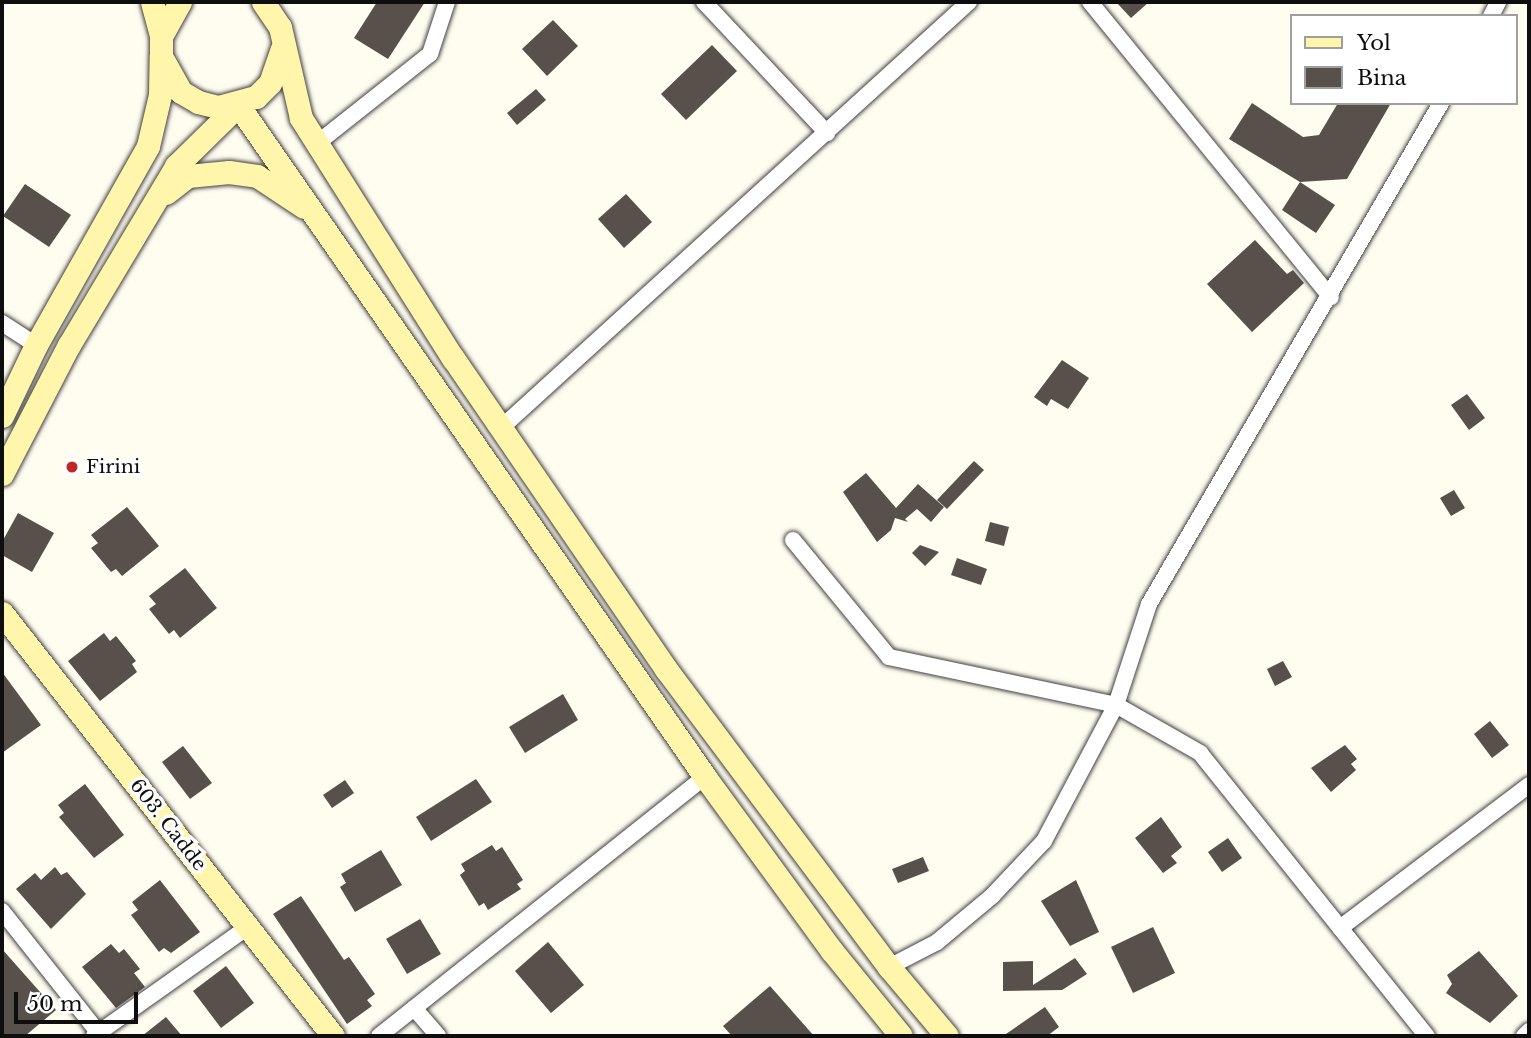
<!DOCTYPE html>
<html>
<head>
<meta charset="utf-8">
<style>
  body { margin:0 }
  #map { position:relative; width:1531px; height:1038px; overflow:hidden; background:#fffcf0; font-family:"Libre Baskerville",serif }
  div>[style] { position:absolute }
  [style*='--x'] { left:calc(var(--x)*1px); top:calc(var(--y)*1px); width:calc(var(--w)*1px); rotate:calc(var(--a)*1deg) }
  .building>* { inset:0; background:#57504b }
  .roads { filter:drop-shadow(0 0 2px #414141) drop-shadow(0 0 2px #414141) }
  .street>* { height:16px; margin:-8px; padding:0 8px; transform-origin:8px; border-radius:8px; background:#fff }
  .secondary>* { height:23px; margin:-11.5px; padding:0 11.5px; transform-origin:11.5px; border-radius:11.5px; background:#fff6ab }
  .dots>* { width:19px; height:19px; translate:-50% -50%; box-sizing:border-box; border:4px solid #fff; border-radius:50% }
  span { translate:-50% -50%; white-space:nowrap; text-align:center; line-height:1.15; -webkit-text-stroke:7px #fff; paint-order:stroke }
  .poi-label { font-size:19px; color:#0e0e0e }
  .left { translate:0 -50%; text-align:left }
  .street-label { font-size:19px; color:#0e0e0e }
  .frame { position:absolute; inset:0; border:4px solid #0e0e0e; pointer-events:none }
  .legend { position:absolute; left:1290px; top:14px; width:228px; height:91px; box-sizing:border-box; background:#fff; border:2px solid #9f9f9f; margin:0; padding:9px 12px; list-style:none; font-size:21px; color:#0e0e0e }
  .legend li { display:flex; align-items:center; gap:14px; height:35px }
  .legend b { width:35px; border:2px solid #9f9f9f }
  .scale { position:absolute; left:14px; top:992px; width:124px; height:32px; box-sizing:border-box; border:4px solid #0e0e0e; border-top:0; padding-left:9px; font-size:21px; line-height:24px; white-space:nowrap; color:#0e0e0e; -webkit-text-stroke:5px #fff; paint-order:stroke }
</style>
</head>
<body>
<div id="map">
  <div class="building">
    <div style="clip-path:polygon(377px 2px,425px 2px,388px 59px,354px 38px)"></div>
    <div style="clip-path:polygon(1116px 2px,1149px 2px,1131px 18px)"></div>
    <div style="clip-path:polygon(553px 20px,578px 46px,547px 76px,522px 49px)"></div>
    <div style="clip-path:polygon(712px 45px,737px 71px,686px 120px,661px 94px)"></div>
    <div style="clip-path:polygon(536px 89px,546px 100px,517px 125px,507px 113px)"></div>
    <div style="clip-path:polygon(1252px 103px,1303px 137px,1319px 135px,1338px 103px,1391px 103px,1347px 179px,1300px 182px,1229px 139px)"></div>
    <div style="clip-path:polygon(1300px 182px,1335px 205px,1316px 233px,1282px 210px)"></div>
    <div style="clip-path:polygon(25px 184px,71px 215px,49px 247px,3px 216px)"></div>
    <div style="clip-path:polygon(626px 194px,652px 222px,624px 248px,598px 219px)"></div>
    <div style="clip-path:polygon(1255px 240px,1287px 274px,1293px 270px,1304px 283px,1252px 332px,1207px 284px)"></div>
    <div style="clip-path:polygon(1062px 360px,1089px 378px,1068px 409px,1051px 399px,1047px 406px,1034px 397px)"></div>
    <div style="clip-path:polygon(1467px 394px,1485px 418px,1469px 430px,1451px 405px)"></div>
    <div style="clip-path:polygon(974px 461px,984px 470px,947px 509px,937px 500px)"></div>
    <div style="clip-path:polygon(866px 473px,896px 508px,918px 484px,944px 507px,931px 522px,917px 509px,905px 519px,908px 522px,895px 518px,891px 530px,877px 542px,843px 492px)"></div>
    <div style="clip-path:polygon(1454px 490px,1465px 508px,1451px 516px,1440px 498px)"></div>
    <div style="clip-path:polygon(127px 507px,159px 546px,122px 576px,116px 569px,111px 572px,91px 548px,98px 543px,91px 535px)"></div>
    <div style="clip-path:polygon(18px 513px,54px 533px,32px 572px,2px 555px,2px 542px)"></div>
    <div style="clip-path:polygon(990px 522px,1009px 527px,1004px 546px,985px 541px)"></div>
    <div style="clip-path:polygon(920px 545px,939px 552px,925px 566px,912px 553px)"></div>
    <div style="clip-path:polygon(957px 558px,987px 569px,981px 585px,951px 575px)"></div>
    <div style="clip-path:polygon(185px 568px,217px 608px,180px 638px,174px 630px,169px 634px,149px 609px,156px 604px,149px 596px)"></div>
    <div style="clip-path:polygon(104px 633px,110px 641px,116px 636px,136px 661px,132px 664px,137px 672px,100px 701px,68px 661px)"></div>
    <div style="clip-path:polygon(1283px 661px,1292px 677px,1275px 686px,1267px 669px)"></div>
    <div style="clip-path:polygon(2px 672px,41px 725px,2px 753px)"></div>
    <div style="clip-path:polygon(563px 694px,578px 720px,525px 753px,509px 727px)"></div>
    <div style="clip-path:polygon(1490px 721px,1509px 745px,1492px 758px,1474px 734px)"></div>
    <div style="clip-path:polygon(1345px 745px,1357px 759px,1351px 764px,1356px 770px,1331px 792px,1311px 768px)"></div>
    <div style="clip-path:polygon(183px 746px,212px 783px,190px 799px,162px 762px)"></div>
    <div style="clip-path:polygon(476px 779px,492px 802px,431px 841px,416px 817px)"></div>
    <div style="clip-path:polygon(345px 780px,354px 793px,332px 808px,323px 795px)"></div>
    <div style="clip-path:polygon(85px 784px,124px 835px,94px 858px,59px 817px,64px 813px,58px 805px)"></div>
    <div style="clip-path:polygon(1161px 817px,1182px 847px,1171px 856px,1177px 863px,1163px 873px,1135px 838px)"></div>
    <div style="clip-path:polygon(1228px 838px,1242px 858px,1222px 872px,1208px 852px)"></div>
    <div style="clip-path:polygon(492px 845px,496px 851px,502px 847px,523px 880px,517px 884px,521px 889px,488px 910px,484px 903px,479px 906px,460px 875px,465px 871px,461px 864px)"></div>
    <div style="clip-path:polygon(381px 850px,402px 885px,355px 912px,340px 887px,346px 883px,341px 874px)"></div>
    <div style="clip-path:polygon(923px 857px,929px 871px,898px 883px,892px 869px)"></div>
    <div style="clip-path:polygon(55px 867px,61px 875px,67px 872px,86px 894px,51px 929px,16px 889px,35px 873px,41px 880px)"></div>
    <div style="clip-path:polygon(160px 880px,200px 932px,171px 953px,164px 948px,159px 952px,131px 915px,138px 910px,132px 902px)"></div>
    <div style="clip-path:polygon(1076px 880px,1099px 932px,1070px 946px,1041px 901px)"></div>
    <div style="clip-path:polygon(301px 896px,344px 960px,349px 957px,375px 994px,367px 1000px,372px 1006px,347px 1024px,273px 914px)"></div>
    <div style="clip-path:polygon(420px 919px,441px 954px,407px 974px,386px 939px)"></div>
    <div style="clip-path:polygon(1153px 927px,1175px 973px,1133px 993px,1111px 947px)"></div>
    <div style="clip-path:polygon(548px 942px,584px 985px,551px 1013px,515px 971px)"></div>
    <div style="clip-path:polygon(111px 944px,119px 953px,124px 949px,140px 969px,134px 973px,145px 987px,116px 1008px,82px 967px)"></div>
    <div style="clip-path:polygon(2px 949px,56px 1010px,25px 1036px,2px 1036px)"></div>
    <div style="clip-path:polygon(1479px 951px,1518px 996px,1490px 1023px,1446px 993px,1452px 984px,1447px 975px)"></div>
    <div style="clip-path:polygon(1075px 958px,1087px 974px,1062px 990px,1003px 991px,1003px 962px,1033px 961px,1033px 985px)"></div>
    <div style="clip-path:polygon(226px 966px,254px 1003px,221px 1028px,193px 991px)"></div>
    <div style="clip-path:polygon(770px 986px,814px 1036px,732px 1036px,723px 1026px)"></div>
    <div style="clip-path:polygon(1045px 1007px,1059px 1027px,1047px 1036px,1003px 1036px)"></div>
    <div style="clip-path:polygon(166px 1017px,182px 1036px,142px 1036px)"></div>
  </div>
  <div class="roads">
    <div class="street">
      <div style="--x:704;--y:2;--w:180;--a:46.8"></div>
      <div style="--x:1090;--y:2;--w:381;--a:50.8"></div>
      <div style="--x:1491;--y:16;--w:16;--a:-63"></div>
      <div style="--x:315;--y:145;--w:147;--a:-38.4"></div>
      <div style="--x:430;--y:54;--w:55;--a:-71.9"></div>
      <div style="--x:2;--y:323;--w:40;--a:32.9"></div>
      <div style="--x:501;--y:428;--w:633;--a:-42.31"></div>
      <div style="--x:793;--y:540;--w:151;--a:50.6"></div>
      <div style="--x:889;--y:657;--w:232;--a:11.9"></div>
      <div style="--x:1116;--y:705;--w:97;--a:29.7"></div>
      <div style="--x:1200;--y:753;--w:363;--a:51.3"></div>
      <div style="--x:2;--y:911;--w:159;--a:51.6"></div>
      <div style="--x:1340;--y:928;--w:237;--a:-37.1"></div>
      <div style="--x:889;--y:967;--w:54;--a:-27.5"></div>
      <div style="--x:937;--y:942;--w:72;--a:-39.9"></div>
      <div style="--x:992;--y:896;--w:76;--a:-46.6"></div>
      <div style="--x:1044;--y:841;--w:154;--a:-62.1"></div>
      <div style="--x:1116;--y:705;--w:106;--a:-71.9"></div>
      <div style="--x:1149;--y:604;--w:580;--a:-59.76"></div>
      <div style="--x:414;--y:1008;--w:37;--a:49"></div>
      <div style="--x:94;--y:1036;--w:189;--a:-35.3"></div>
      <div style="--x:379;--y:1036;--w:416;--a:-38.5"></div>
      <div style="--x:1524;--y:1036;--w:7;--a:-45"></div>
    </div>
    <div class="secondary">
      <div style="--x:152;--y:2;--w:35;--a:75"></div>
      <div style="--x:180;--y:2;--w:39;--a:119"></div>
      <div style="--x:161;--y:36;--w:20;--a:90"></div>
      <div style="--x:161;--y:56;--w:41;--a:60.9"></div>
      <div style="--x:181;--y:92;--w:20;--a:30"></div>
      <div style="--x:198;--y:102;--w:21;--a:14"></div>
      <div style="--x:218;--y:107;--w:39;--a:-15"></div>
      <div style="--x:256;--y:97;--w:20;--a:-45"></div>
      <div style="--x:270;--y:83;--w:36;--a:-71"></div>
      <div style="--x:263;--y:2;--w:30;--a:56"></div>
      <div style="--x:280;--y:27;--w:93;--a:77"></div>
      <div style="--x:301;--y:118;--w:284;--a:57.7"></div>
      <div style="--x:453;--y:358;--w:377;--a:55.6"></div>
      <div style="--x:666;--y:669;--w:372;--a:53.2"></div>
      <div style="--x:889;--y:967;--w:90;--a:50"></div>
      <div style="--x:166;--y:193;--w:28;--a:-38"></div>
      <div style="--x:188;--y:176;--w:41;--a:-5.6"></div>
      <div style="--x:229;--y:172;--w:28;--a:8"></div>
      <div style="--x:257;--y:176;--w:56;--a:33.4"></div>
      <div style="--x:2;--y:416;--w:79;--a:-64.4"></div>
      <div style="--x:36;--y:345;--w:228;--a:-60.6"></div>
      <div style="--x:148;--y:146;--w:52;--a:-76.8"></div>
      <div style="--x:160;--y:95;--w:39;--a:-89"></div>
      <div style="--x:2;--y:474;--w:145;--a:-62.6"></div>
      <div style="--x:69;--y:345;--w:209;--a:-59.1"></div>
      <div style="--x:176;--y:166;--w:87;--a:-44.5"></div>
      <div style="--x:238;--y:105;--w:818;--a:55.2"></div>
      <div style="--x:705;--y:777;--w:215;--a:53.9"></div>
      <div style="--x:832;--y:951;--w:109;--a:50.9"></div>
      <div style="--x:2;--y:613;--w:537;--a:51.96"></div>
    </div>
  </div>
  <div class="dots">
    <div style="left:72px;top:467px;background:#bf262c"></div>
  </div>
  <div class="poi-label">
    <span class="left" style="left:86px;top:467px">Firini</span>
  </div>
  <div class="street-label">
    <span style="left:168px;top:825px;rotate:52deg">603. Cadde</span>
  </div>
  <div class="frame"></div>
  <ul class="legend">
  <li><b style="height:9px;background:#fff6ab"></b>Yol</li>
  <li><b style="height:19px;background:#57504b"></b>Bina</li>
  </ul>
  <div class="scale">50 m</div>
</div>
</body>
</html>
